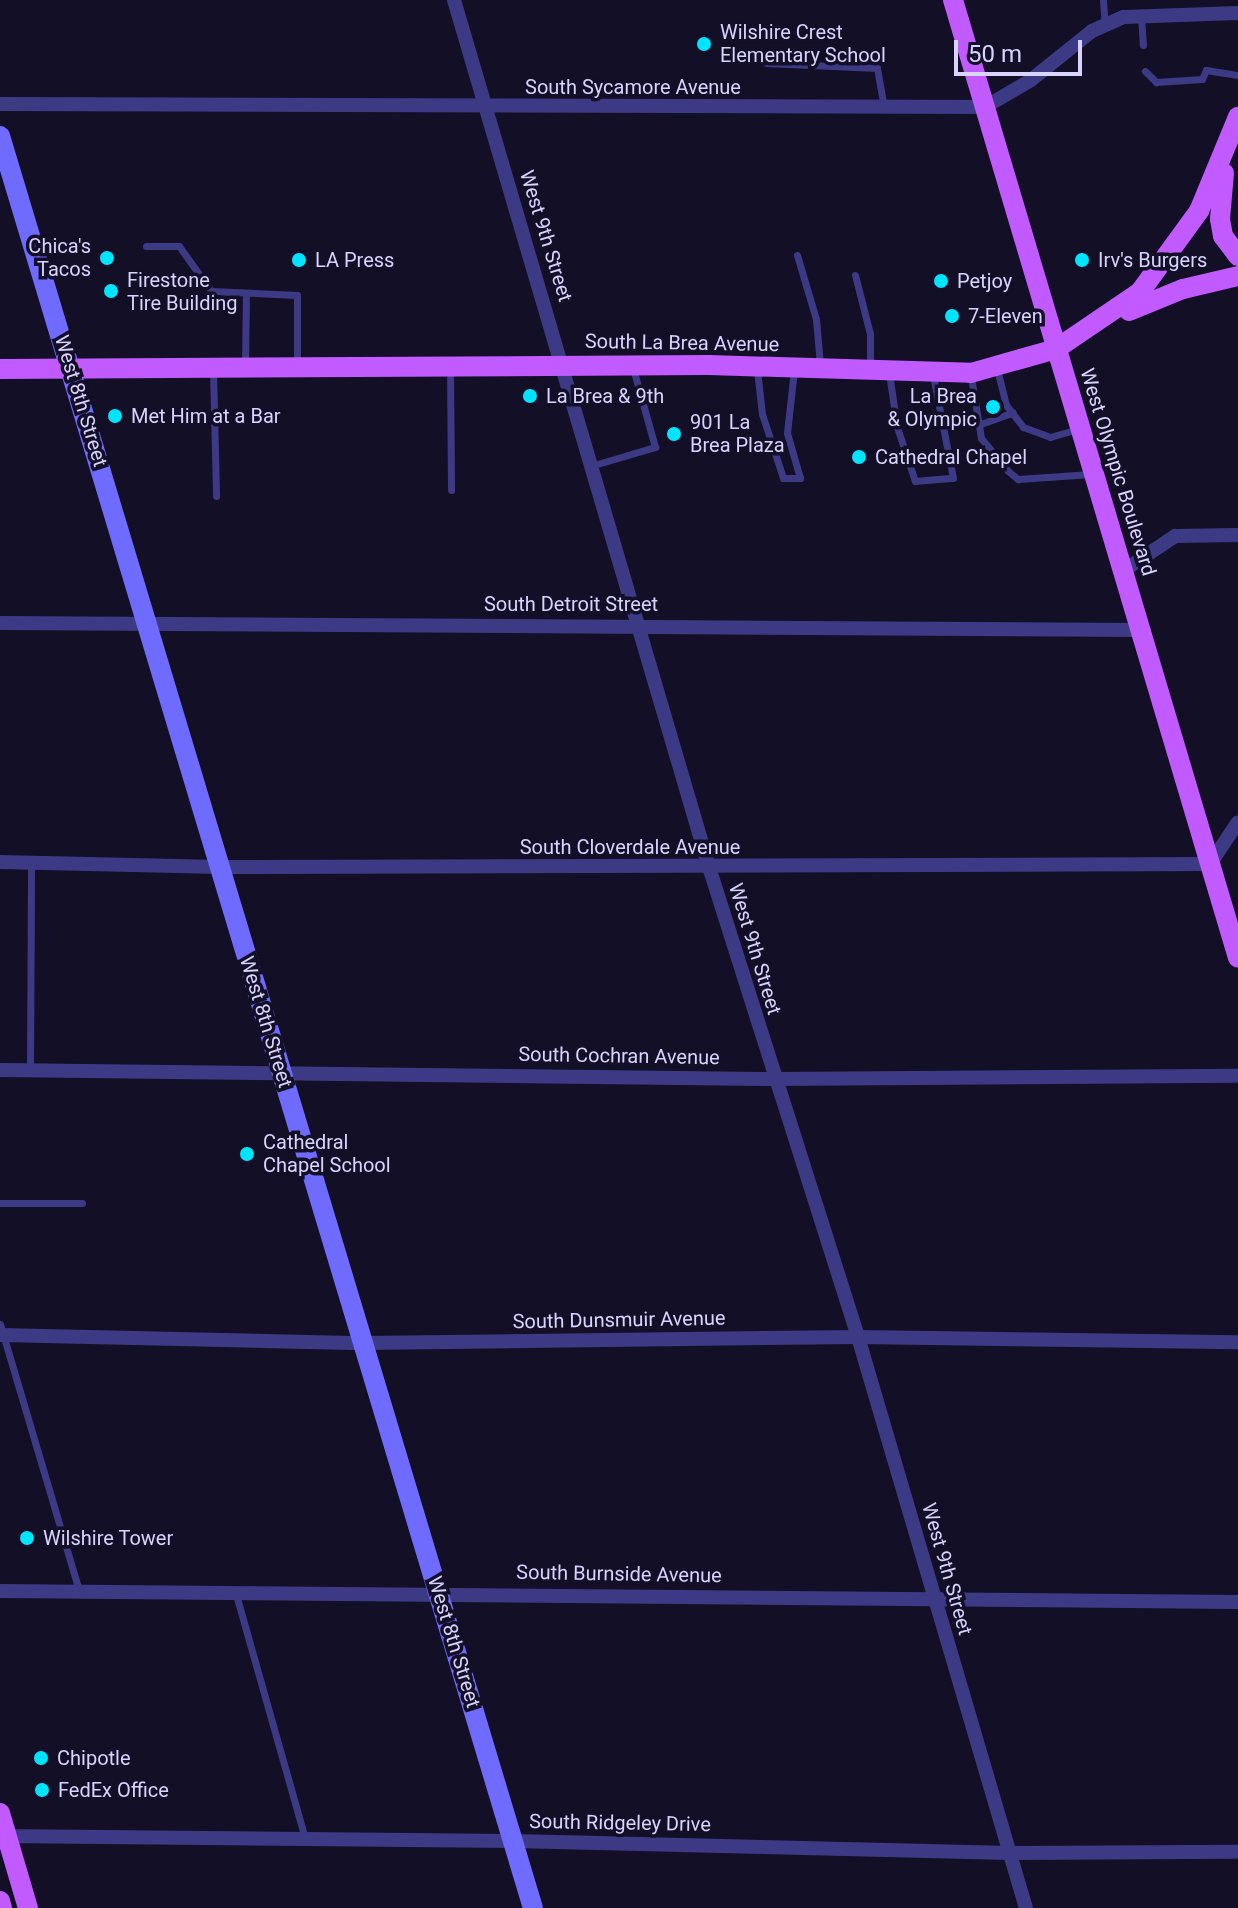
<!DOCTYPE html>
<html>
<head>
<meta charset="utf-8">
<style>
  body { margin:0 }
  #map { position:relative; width:1238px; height:1908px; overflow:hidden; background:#130f26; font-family:Roboto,sans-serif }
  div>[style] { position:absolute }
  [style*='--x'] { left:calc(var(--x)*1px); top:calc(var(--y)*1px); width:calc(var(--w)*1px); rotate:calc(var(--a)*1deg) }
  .lane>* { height:7px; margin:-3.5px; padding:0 3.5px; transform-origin:3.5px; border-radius:3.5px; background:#3d3a85 }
  .street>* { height:14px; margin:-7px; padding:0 7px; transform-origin:7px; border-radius:7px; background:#3d3a85 }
  .secondary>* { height:20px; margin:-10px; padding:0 10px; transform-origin:10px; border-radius:10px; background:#6f6bff }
  .primary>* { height:20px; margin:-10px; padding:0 10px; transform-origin:10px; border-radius:10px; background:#c25bff }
  .dots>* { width:22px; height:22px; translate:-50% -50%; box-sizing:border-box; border:4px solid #130f26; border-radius:50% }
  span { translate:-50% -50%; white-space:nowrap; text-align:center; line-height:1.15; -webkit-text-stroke:7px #130f26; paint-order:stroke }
  .poi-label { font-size:20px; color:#d9d4ff }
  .left { translate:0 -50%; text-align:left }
  .right { translate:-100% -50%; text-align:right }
  .street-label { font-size:20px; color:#d9d4ff }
  .scale { position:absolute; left:954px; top:40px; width:128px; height:36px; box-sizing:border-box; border:4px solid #d9d4ff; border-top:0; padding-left:10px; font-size:24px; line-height:28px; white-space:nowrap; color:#d9d4ff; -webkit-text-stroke:6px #130f26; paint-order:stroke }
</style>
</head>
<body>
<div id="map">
  <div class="lane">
    <div style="--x:1103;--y:0;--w:26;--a:86"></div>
    <div style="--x:1141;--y:17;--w:28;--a:86"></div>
    <div style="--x:766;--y:63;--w:111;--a:2.6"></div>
    <div style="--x:877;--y:68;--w:40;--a:80"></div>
    <div style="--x:1145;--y:71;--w:16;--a:45"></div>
    <div style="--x:1156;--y:82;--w:46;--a:-3.7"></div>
    <div style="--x:1202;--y:79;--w:10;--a:-66"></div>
    <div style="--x:1206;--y:70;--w:32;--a:9"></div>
    <div style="--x:146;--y:246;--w:33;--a:0"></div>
    <div style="--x:179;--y:246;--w:55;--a:54.6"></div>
    <div style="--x:211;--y:291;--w:86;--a:2.7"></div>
    <div style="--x:297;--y:295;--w:69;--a:90"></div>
    <div style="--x:797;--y:255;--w:67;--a:73.5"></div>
    <div style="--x:816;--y:319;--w:46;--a:85"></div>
    <div style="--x:855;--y:275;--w:61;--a:75.7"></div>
    <div style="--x:870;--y:334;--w:33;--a:90"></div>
    <div style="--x:245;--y:364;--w:70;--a:-89.2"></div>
    <div style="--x:450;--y:368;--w:122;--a:89.5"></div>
    <div style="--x:997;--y:369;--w:37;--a:76"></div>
    <div style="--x:1006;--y:405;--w:28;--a:52"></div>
    <div style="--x:1023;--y:427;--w:29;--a:20"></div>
    <div style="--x:1050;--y:437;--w:29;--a:-16"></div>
    <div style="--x:213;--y:370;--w:126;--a:88.6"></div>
    <div style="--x:757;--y:370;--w:44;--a:83.5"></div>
    <div style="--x:762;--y:414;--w:67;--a:71.8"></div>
    <div style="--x:783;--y:478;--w:17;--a:0"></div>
    <div style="--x:800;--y:478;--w:47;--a:-106.1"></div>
    <div style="--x:787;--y:433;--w:63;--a:-83.7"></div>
    <div style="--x:889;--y:373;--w:55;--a:81.6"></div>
    <div style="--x:897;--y:427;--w:57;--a:71.6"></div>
    <div style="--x:915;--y:481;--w:38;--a:-5"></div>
    <div style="--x:953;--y:478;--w:105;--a:-101"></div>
    <div style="--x:971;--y:377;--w:62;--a:80.7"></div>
    <div style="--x:981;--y:438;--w:43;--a:50.7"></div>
    <div style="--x:1008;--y:471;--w:13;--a:39"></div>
    <div style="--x:1018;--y:479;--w:73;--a:-3.9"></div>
    <div style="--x:978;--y:425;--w:37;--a:-20"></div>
    <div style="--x:594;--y:465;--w:64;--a:-16.4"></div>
    <div style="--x:655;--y:447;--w:82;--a:-105.6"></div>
    <div style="--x:30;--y:1070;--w:207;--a:-89.7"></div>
    <div style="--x:0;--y:1203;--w:82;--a:0"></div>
    <div style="--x:0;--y:1324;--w:277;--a:73.5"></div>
    <div style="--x:235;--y:1591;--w:258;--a:74.2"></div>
  </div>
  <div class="street">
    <div style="--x:454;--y:0;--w:904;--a:73.61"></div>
    <div style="--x:709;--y:867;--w:493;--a:72.4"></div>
    <div style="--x:858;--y:1337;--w:595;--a:73.61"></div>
    <div style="--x:0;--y:104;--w:985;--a:0.17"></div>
    <div style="--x:985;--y:107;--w:53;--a:-30.4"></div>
    <div style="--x:1031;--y:80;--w:78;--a:-38.8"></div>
    <div style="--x:1092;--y:31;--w:35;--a:-24"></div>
    <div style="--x:1124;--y:17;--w:114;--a:-2"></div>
    <div style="--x:1123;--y:571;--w:63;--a:-33.9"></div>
    <div style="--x:1175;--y:536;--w:63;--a:-0.9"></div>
    <div style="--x:0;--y:623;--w:1142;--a:0.35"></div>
    <div style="--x:0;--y:862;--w:220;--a:1.3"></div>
    <div style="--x:220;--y:867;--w:990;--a:-0.17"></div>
    <div style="--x:1210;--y:864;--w:50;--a:-56.3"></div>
    <div style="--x:0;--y:1070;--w:774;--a:0.67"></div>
    <div style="--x:774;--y:1079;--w:464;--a:-0.4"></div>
    <div style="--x:0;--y:1335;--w:362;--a:1.3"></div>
    <div style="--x:362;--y:1343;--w:496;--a:-0.7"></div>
    <div style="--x:858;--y:1337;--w:380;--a:0.8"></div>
    <div style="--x:0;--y:1591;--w:1238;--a:0.51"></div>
    <div style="--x:0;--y:1836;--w:514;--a:0.56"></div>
    <div style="--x:514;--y:1841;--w:496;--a:1.4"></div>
    <div style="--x:1010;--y:1853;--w:228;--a:-0.3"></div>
  </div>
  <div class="secondary">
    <div style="--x:0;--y:136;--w:1850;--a:73.26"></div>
  </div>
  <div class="primary">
    <div style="--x:953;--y:0;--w:999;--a:73.43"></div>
    <div style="--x:1224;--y:173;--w:46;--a:95"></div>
    <div style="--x:1220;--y:219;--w:17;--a:80"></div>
    <div style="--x:1223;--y:236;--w:25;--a:53"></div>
    <div style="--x:1129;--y:311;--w:58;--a:-22.2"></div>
    <div style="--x:1183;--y:289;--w:57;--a:-13.3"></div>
    <div style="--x:0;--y:369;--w:709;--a:-0.32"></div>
    <div style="--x:709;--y:365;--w:262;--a:1.7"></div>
    <div style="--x:971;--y:373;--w:88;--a:-15.8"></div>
    <div style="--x:1056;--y:349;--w:102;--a:-34.2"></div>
    <div style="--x:1140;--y:292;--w:100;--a:-53.9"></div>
    <div style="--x:1199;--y:211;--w:102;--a:-67.5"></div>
    <div style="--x:0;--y:1813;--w:99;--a:73.6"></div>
    <div style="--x:0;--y:1901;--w:7;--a:74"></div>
  </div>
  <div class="dots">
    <div style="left:704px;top:44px;background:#00e5ff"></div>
    <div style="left:107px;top:258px;background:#00e5ff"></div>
    <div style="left:299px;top:260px;background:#00e5ff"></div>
    <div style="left:1082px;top:260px;background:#00e5ff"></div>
    <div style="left:941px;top:281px;background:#00e5ff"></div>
    <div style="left:111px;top:291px;background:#00e5ff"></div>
    <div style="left:952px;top:316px;background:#00e5ff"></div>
    <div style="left:530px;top:396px;background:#00e5ff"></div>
    <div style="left:993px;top:407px;background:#00e5ff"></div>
    <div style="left:115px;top:416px;background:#00e5ff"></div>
    <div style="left:674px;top:434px;background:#00e5ff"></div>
    <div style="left:859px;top:457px;background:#00e5ff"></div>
    <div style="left:247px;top:1154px;background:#00e5ff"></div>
    <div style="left:27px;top:1538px;background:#00e5ff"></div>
    <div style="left:41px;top:1758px;background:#00e5ff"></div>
    <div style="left:42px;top:1790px;background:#00e5ff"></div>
  </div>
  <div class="poi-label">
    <span class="left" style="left:720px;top:44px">Wilshire Crest<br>Elementary School</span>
    <span class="right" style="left:91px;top:258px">Chica's<br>Tacos</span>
    <span class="left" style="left:315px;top:260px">LA Press</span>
    <span class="left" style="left:1098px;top:260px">Irv's Burgers</span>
    <span class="left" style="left:127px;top:292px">Firestone<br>Tire Building</span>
    <span class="left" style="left:957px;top:281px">Petjoy</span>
    <span class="left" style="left:968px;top:316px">7-Eleven</span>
    <span class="left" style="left:546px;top:396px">La Brea &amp; 9th</span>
    <span class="right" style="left:977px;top:408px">La Brea<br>&amp; Olympic</span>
    <span class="left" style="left:131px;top:416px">Met Him at a Bar</span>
    <span class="left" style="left:690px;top:434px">901 La<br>Brea Plaza</span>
    <span class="left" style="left:875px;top:457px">Cathedral Chapel</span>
    <span class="left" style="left:263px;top:1154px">Cathedral<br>Chapel School</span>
    <span class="left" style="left:43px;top:1538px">Wilshire Tower</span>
    <span class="left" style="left:57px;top:1758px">Chipotle</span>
    <span class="left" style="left:58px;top:1790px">FedEx Office</span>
  </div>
  <div class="street-label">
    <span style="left:633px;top:87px">South Sycamore Avenue</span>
    <span style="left:546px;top:236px;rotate:73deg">West 9th Street</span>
    <span style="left:682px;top:343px;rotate:1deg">South La Brea Avenue</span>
    <span style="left:81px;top:401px;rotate:73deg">West 8th Street</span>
    <span style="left:1118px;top:472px;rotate:73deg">West Olympic Boulevard</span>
    <span style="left:571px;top:604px">South Detroit Street</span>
    <span style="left:630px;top:847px">South Cloverdale Avenue</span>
    <span style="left:755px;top:949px;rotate:73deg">West 9th Street</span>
    <span style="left:266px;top:1022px;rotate:73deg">West 8th Street</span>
    <span style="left:619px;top:1056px;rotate:1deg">South Cochran Avenue</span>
    <span style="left:619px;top:1320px;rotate:-1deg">South Dunsmuir Avenue</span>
    <span style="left:947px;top:1569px;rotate:74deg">West 9th Street</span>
    <span style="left:619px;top:1574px;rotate:1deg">South Burnside Avenue</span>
    <span style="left:454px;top:1642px;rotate:73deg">West 8th Street</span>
    <span style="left:620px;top:1823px;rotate:1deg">South Ridgeley Drive</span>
  </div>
  <div class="scale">50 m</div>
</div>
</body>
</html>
